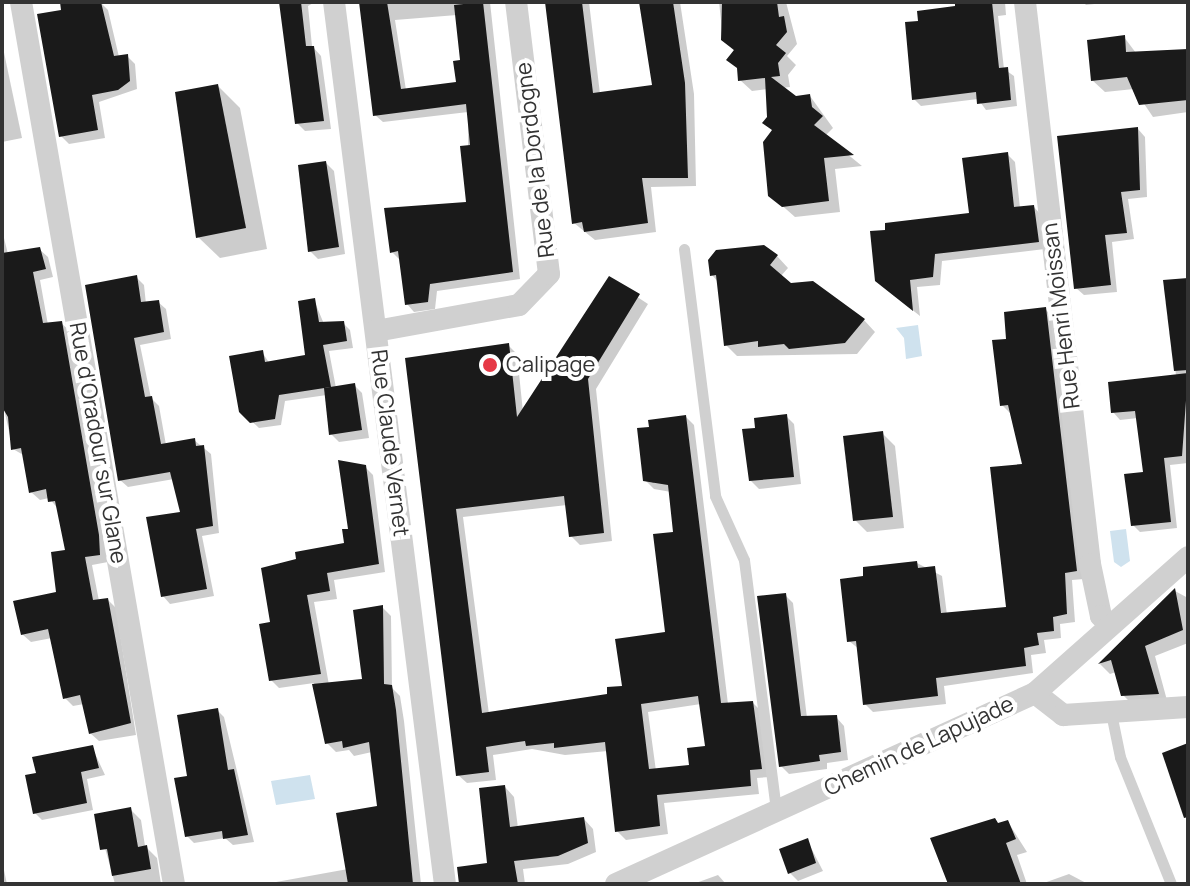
<!DOCTYPE html>
<html>
<head>
<meta charset="utf-8">
<style>
  body { margin:0 }
  #map { position:relative; width:1190px; height:886px; overflow:hidden; background:#fff; font-family:Manrope,sans-serif }
  div>[style] { position:absolute }
  [style*='--x'] { left:calc(var(--x)*1px); top:calc(var(--y)*1px); width:calc(var(--w)*1px); rotate:calc(var(--a)*1deg) }
  .water>* { inset:0; background:#cfe2ee }
  .shadow>* { inset:0; background:#0003 }
  .building>* { inset:0; background:#1a1a1a }
  .lane>* { height:11px; margin:-5.5px; padding:0 5.5px; transform-origin:5.5px; border-radius:5.5px; background:#d0d0d0 }
  .street>* { height:22px; margin:-11px; padding:0 11px; transform-origin:11px; border-radius:11px; background:#d0d0d0 }
  .dots>* { width:22px; height:22px; translate:-50% -50%; box-sizing:border-box; border:4px solid #fff; border-radius:50% }
  span { translate:-50% -50%; white-space:nowrap; text-align:center; line-height:1.15; -webkit-text-stroke:8px #fff; paint-order:stroke }
  .street-label { font-size:22px; color:#333 }
  .poi-label { font-size:22px; color:#333 }
  .left { translate:0 -50%; text-align:left }
  .frame { position:absolute; inset:0; border:4px solid #333; pointer-events:none }
</style>
</head>
<body>
<div id="map">
  <div class="water">
    <div style="clip-path:polygon(918px 325px,922px 356px,906px 359px,904px 338px,896px 328px)"></div>
    <div style="clip-path:polygon(1126px 529px,1130px 561px,1121px 567px,1114px 562px,1110px 531px)"></div>
    <div style="clip-path:polygon(310px 775px,315px 799px,276px 805px,271px 781px)"></div>
  </div>
  <div class="shadow">
    <div style="clip-path:polygon(100px 2px,108px 10px,119px 57px,127px 56px,135px 64px,137px 89px,99px 102px,105px 138px,69px 144px,61px 136px)"></div>
    <div style="clip-path:polygon(281px 2px,315px 2px,308px 6px,312px 46px,321px 56px,331px 129px,305px 131px,297px 123px)"></div>
    <div style="clip-path:polygon(evenodd,361px 2px,490px 2px,520px 279px,437px 291px,435px 309px,414px 312px,407px 304px,399px 259px,392px 252px,468px 204px,468px 112px,383px 122px,375px 115px,361px 2px,457px 15px,462px 62px,458px 83px,406px 90px,395px 20px,457px 15px)"></div>
    <div style="clip-path:polygon(547px 2px,589px 2px,600px 94px,654px 87px,641px 2px,680px 2px,694px 94px,696px 186px,651px 187px,656px 232px,595px 240px,574px 223px)"></div>
    <div style="clip-path:polygon(719px 2px,786px 2px,797px 44px,787px 56px,796px 65px,788px 75px,790px 87px,782px 88px,796px 98px,810px 96px,833px 128px,825px 136px,862px 166px,835px 169px,840px 212px,795px 217px,770px 195px,774px 131px,768px 89px,752px 91px,740px 80px,735px 52px,723px 39px)"></div>
    <div style="clip-path:polygon(957px 2px,1005px 2px,1006px 15px,998px 16px,1004px 69px,1014px 76px,1017px 106px,986px 110px,978px 99px,921px 106px,914px 99px,920px 23px,957px 8px)"></div>
    <div style="clip-path:polygon(1083px 2px,1111px 2px,1086px 5px)"></div>
    <div style="clip-path:polygon(1124px 37px,1136px 53px,1188px 51px,1188px 112px,1153px 117px,1134px 89px,1105px 92px,1092px 80px)"></div>
    <div style="clip-path:polygon(2px 43px,22px 138px,2px 142px)"></div>
    <div style="clip-path:polygon(218px 86px,240px 108px,267px 249px,220px 258px,198px 237px)"></div>
    <div style="clip-path:polygon(1138px 129px,1145px 137px,1147px 197px,1128px 199px,1134px 239px,1112px 242px,1117px 292px,1084px 295px,1076px 288px)"></div>
    <div style="clip-path:polygon(1007px 154px,1015px 162px,1020px 208px,1034px 207px,1041px 215px,1045px 249px,942px 261px,940px 285px,917px 287px,920px 316px,886px 289px,971px 214px)"></div>
    <div style="clip-path:polygon(326px 163px,334px 171px,345px 254px,318px 259px,310px 251px)"></div>
    <div style="clip-path:polygon(2px 230px,8px 254px,39px 249px,48px 257px,53px 277px,40px 280px,48px 325px,61px 323px,70px 331px,108px 562px,92px 565px,99px 601px,108px 600px,116px 608px,136px 735px,99px 741px,90px 733px,84px 704px,73px 706px,65px 698px,52px 638px,31px 642px,22px 634px,58px 594px,67px 552px,59px 510px,49px 498px,40px 500px,31px 492px,25px 456px,13px 449px,2px 400px)"></div>
    <div style="clip-path:polygon(777px 256px,788px 268px,780px 277px,790px 286px,864px 320px,875px 332px,857px 354px,737px 356px,726px 345px,718px 282px,712px 275px)"></div>
    <div style="clip-path:polygon(136px 277px,144px 285px,146px 304px,158px 302px,166px 309px,171px 339px,140px 345px,151px 398px,159px 406px,166px 445px,194px 440px,211px 454px,219px 533px,202px 536px,214px 596px,170px 604px,163px 596px,182px 513px,174px 479px,128px 487px,120px 480px)"></div>
    <div style="clip-path:polygon(evenodd,610px 279px,648px 304px,596px 389px,612px 541px,580px 545px,571px 536px,567px 505px,463px 517px,489px 714px,610px 696px,624px 687px,667px 633px,675px 534px,671px 492px,654px 489px,645px 480px,686px 417px,694px 425px,728px 704px,753px 703px,761px 711px,770px 777px,757px 778px,759px 794px,664px 803px,668px 834px,626px 840px,617px 831px,608px 751px,565px 755px,532px 749px,493px 755px,496px 780px,467px 783px,458px 775px,407px 360px,508px 345px,517px 354px,523px 412px,610px 279px,701px 704px,707px 748px,691px 767px,656px 771px,648px 712px,701px 704px)"></div>
    <div style="clip-path:polygon(1188px 280px,1188px 463px,1170px 465px,1177px 528px,1140px 532px,1133px 525px,1145px 474px,1138px 418px,1120px 420px,1113px 412px,1176px 376px,1166px 282px)"></div>
    <div style="clip-path:polygon(314px 300px,324px 324px,343px 323px,350px 330px,353px 348px,329px 351px,336px 388px,354px 385px,362px 393px,369px 438px,339px 442px,331px 434px,327px 395px,285px 401px,281px 425px,259px 428px,241px 411px,262px 352px,270px 364px,307px 357px)"></div>
    <div style="clip-path:polygon(1046px 310px,1054px 318px,1084px 579px,1072px 580px,1075px 622px,1060px 624px,1061px 638px,1044px 640px,1046px 653px,1031px 655px,1033px 673px,944px 686px,946px 704px,873px 712px,865px 704px,859px 649px,849px 641px,865px 578px,917px 563px,942px 576px,947px 615px,1008px 609px,1025px 466px,1010px 413px,1002px 405px,1008px 341px)"></div>
    <div style="clip-path:polygon(786px 416px,794px 424px,801px 484px,759px 489px,750px 480px,757px 430px)"></div>
    <div style="clip-path:polygon(882px 433px,895px 446px,904px 528px,867px 532px,855px 520px)"></div>
    <div style="clip-path:polygon(365px 467px,373px 475px,385px 572px,334px 580px,337px 599px,314px 602px,329px 685px,365px 681px,382px 607px,391px 616px,392px 688px,400px 696px,404px 721px,421px 884px,265px 884px,348px 869px,380px 808px,372px 752px,354px 756px,349px 750px,336px 752px,327px 743px,314px 683px,279px 688px,271px 680px,272px 624px,347px 545px)"></div>
    <div style="clip-path:polygon(1175px 591px,1188px 598px,1188px 643px,1155px 656px,1168px 704px,1134px 706px,1123px 695px,1116px 672px,1110px 674px,1100px 664px)"></div>
    <div style="clip-path:polygon(785px 595px,793px 603px,807px 718px,836px 717px,844px 726px,848px 760px,827px 763px,827px 769px,789px 774px,781px 766px)"></div>
    <div style="clip-path:polygon(217px 710px,224px 717px,254px 842px,233px 845px,225px 838px,194px 843px,187px 836px,189px 778px)"></div>
    <div style="clip-path:polygon(92px 747px,105px 775px,87px 779px,93px 810px,42px 820px,35px 813px,38px 774px)"></div>
    <div style="clip-path:polygon(505px 787px,514px 797px,518px 828px,584px 819px,593px 829px,596px 852px,568px 864px,523px 869px,525px 884px,459px 884px,490px 865px)"></div>
    <div style="clip-path:polygon(130px 809px,141px 820px,145px 846px,157px 858px,161px 884px,115px 884px,96px 816px)"></div>
    <div style="clip-path:polygon(1008px 822px,1027px 852px,1017px 855px,1027px 884px,950px 884px,999px 825px)"></div>
    <div style="clip-path:polygon(807px 840px,823px 871px,798px 881px,790px 873px)"></div>
    <div style="clip-path:polygon(2px 861px,7px 884px,2px 884px)"></div>
    <div style="clip-path:polygon(1069px 874px,1088px 884px,1041px 884px)"></div>
    <div style="clip-path:polygon(718px 875px,726px 884px,693px 884px)"></div>
  </div>
  <div class="building">
    <div style="clip-path:polygon(60px 2px,101px 2px,114px 56px,128px 54px,130px 81px,118px 90px,92px 95px,98px 130px,59px 137px,37px 14px,61px 10px)"></div>
    <div style="clip-path:polygon(279px 2px,301px 2px,306px 46px,314px 46px,324px 121px,295px 124px)"></div>
    <div style="clip-path:polygon(359px 2px,387px 2px,401px 89px,456px 82px,453px 61px,460px 60px,454px 5px,483px 2px,513px 272px,430px 284px,428px 302px,405px 305px,398px 251px,390px 253px,384px 208px,466px 202px,460px 146px,470px 145px,466px 104px,373px 116px)"></div>
    <div style="clip-path:polygon(545px 2px,582px 2px,593px 93px,652px 85px,639px 2px,673px 2px,685px 83px,688px 178px,642px 178px,648px 223px,584px 232px,582px 222px,572px 224px)"></div>
    <div style="clip-path:polygon(722px 2px,777px 2px,779px 17px,784px 16px,787px 32px,776px 45px,786px 53px,778px 63px,780px 76px,771px 77px,796px 96px,810px 94px,812px 107px,823px 116px,814px 125px,854px 155px,824px 158px,829px 201px,782px 207px,768px 196px,763px 142px,772px 130px,762px 123px,767px 117px,765px 78px,738px 81px,737px 68px,726px 60px,734px 50px,721px 40px)"></div>
    <div style="clip-path:polygon(955px 2px,992px 2px,999px 68px,1008px 67px,1011px 100px,977px 104px,976px 92px,912px 100px,905px 22px,918px 21px,917px 11px,955px 6px)"></div>
    <div style="clip-path:polygon(1125px 35px,1126px 52px,1188px 49px,1188px 100px,1139px 105px,1127px 77px,1091px 81px,1087px 40px)"></div>
    <div style="clip-path:polygon(218px 84px,246px 228px,196px 238px,175px 92px)"></div>
    <div style="clip-path:polygon(1138px 127px,1140px 190px,1121px 192px,1127px 233px,1105px 235px,1111px 285px,1074px 289px,1057px 136px)"></div>
    <div style="clip-path:polygon(1008px 152px,1014px 207px,1034px 205px,1039px 242px,935px 254px,933px 277px,910px 280px,913px 311px,875px 281px,870px 231px,885px 230px,885px 223px,969px 213px,962px 158px)"></div>
    <div style="clip-path:polygon(326px 161px,339px 247px,308px 252px,298px 165px)"></div>
    <div style="clip-path:polygon(764px 245px,778px 255px,770px 265px,791px 283px,813px 281px,865px 319px,845px 343px,789px 349px,784px 344px,758px 347px,758px 341px,724px 346px,716px 275px,710px 276px,708px 260px,716px 250px)"></div>
    <div style="clip-path:polygon(40px 247px,46px 269px,33px 272px,43px 323px,62px 321px,99px 535px,100px 555px,85px 557px,93px 600px,108px 598px,131px 723px,89px 734px,80px 695px,63px 699px,48px 629px,21px 635px,13px 601px,56px 592px,51px 552px,65px 550px,55px 501px,48px 502px,46px 489px,29px 493px,21px 448px,11px 450px,8px 417px,2px 407px,2px 253px)"></div>
    <div style="clip-path:polygon(137px 275px,141px 302px,159px 300px,164px 332px,134px 338px,145px 397px,152px 396px,161px 444px,195px 438px,196px 446px,204px 445px,213px 526px,196px 529px,207px 589px,161px 597px,146px 517px,180px 512px,170px 472px,118px 481px,85px 285px)"></div>
    <div style="clip-path:polygon(evenodd,609px 276px,640px 294px,588px 379px,604px 533px,569px 537px,564px 496px,456px 509px,482px 713px,607px 694px,607px 687px,622px 686px,615px 639px,665px 632px,653px 534px,673px 532px,668px 485px,643px 481px,637px 428px,649px 427px,648px 420px,686px 415px,721px 703px,753px 701px,762px 769px,750px 770px,751px 786px,657px 795px,660px 826px,615px 832px,605px 742px,554px 748px,554px 743px,526px 746px,525px 741px,486px 747px,489px 772px,456px 776px,405px 358px,509px 343px,517px 417px,609px 276px,698px 696px,705px 746px,687px 748px,689px 765px,649px 769px,641px 704px,698px 696px)"></div>
    <div style="clip-path:polygon(1188px 278px,1188px 370px,1174px 371px,1163px 280px)"></div>
    <div style="clip-path:polygon(315px 298px,319px 322px,344px 321px,347px 341px,323px 345px,331px 387px,279px 395px,275px 419px,250px 423px,239px 412px,229px 356px,263px 350px,265px 362px,305px 355px,298px 301px)"></div>
    <div style="clip-path:polygon(1046px 307px,1077px 571px,1065px 573px,1067px 614px,1053px 617px,1054px 631px,1037px 633px,1039px 645px,1024px 648px,1026px 666px,936px 678px,938px 696px,863px 705px,856px 641px,847px 642px,840px 579px,863px 576px,863px 567px,917px 561px,918px 568px,935px 566px,941px 613px,1006px 607px,990px 467px,1022px 464px,1008px 405px,1000px 406px,992px 340px,1006px 339px,1004px 312px)"></div>
    <div style="clip-path:polygon(1188px 373px,1182px 456px,1164px 458px,1171px 522px,1131px 526px,1124px 474px,1143px 472px,1135px 411px,1111px 413px,1108px 382px)"></div>
    <div style="clip-path:polygon(355px 383px,362px 430px,329px 435px,324px 388px)"></div>
    <div style="clip-path:polygon(787px 414px,794px 477px,749px 481px,742px 429px,755px 428px,754px 418px)"></div>
    <div style="clip-path:polygon(883px 431px,893px 517px,853px 521px,843px 436px)"></div>
    <div style="clip-path:polygon(338px 460px,366px 465px,379px 564px,327px 573px,330px 591px,307px 595px,321px 674px,269px 681px,259px 624px,270px 622px,261px 568px,296px 559px,295px 552px,344px 543px,342px 529px,348px 529px)"></div>
    <div style="clip-path:polygon(1175px 588px,1183px 630px,1145px 646px,1159px 694px,1121px 696px,1111px 660px,1098px 664px)"></div>
    <div style="clip-path:polygon(786px 593px,801px 716px,837px 715px,841px 752px,819px 755px,820px 761px,779px 767px,757px 596px)"></div>
    <div style="clip-path:polygon(383px 605px,384px 684px,392px 685px,396px 710px,413px 884px,348px 884px,336px 813px,377px 806px,369px 742px,343px 748px,342px 741px,325px 744px,312px 684px,362px 679px,353px 610px)"></div>
    <div style="clip-path:polygon(218px 708px,228px 770px,234px 769px,248px 835px,223px 839px,222px 831px,185px 837px,174px 778px,187px 776px,177px 715px)"></div>
    <div style="clip-path:polygon(1188px 743px,1188px 817px,1184px 818px,1162px 753px)"></div>
    <div style="clip-path:polygon(93px 745px,99px 768px,81px 772px,87px 803px,33px 814px,25px 775px,36px 773px,32px 757px)"></div>
    <div style="clip-path:polygon(505px 785px,510px 827px,584px 817px,588px 843px,558px 856px,514px 861px,518px 884px,459px 884px,457px 867px,487px 863px,479px 788px)"></div>
    <div style="clip-path:polygon(131px 807px,138px 847px,147px 845px,151px 869px,112px 876px,107px 849px,100px 850px,94px 814px)"></div>
    <div style="clip-path:polygon(995px 818px,998px 823px,1008px 820px,1016px 839px,1006px 843px,1021px 884px,948px 884px,930px 838px)"></div>
    <div style="clip-path:polygon(808px 838px,816px 863px,788px 874px,779px 849px)"></div>
  </div>
  <div class="lane">
    <div style="--x:684;--y:249;--w:249;--a:82.8"></div>
    <div style="--x:715;--y:496;--w:70;--a:65.6"></div>
    <div style="--x:744;--y:560;--w:253;--a:82.7"></div>
    <div style="--x:1111;--y:713;--w:45;--a:78.4"></div>
    <div style="--x:1120;--y:757;--w:137;--a:68.1"></div>
  </div>
  <div class="street">
    <div style="--x:21;--y:2;--w:895;--a:80.16"></div>
    <div style="--x:334;--y:2;--w:889;--a:82.83"></div>
    <div style="--x:1025;--y:2;--w:566;--a:83.4"></div>
    <div style="--x:1090;--y:564;--w:53;--a:78.1"></div>
    <div style="--x:1101;--y:616;--w:13;--a:48"></div>
    <div style="--x:376;--y:331;--w:145;--a:-10.3"></div>
    <div style="--x:519;--y:305;--w:43;--a:-45.9"></div>
    <div style="--x:549;--y:274;--w:274;--a:-96.9"></div>
    <div style="--x:1035;--y:693;--w:36;--a:38"></div>
    <div style="--x:1063;--y:715;--w:125;--a:-3.7"></div>
    <div style="--x:616;--y:884;--w:460;--a:-24.5"></div>
    <div style="--x:1035;--y:693;--w:205;--a:-41.6"></div>
  </div>
  <div class="dots">
    <div style="left:490px;top:365px;background:#e63946"></div>
  </div>
  <div class="street-label">
    <span style="left:535px;top:160px;rotate:-97deg">Rue de la Dordogne</span>
    <span style="left:1061px;top:316px;rotate:-97deg">Rue Henri Moissan</span>
    <span style="left:98px;top:443px;rotate:80deg">Rue d'Oradour sur Glane</span>
    <span style="left:390px;top:443px;rotate:83deg">Rue Claude Vernet</span>
    <span style="left:919px;top:746px;rotate:-25deg">Chemin de Lapujade</span>
  </div>
  <div class="poi-label">
    <span class="left" style="left:506px;top:365px">Calipage</span>
  </div>
  <div class="frame"></div>
</div>
</body>
</html>
